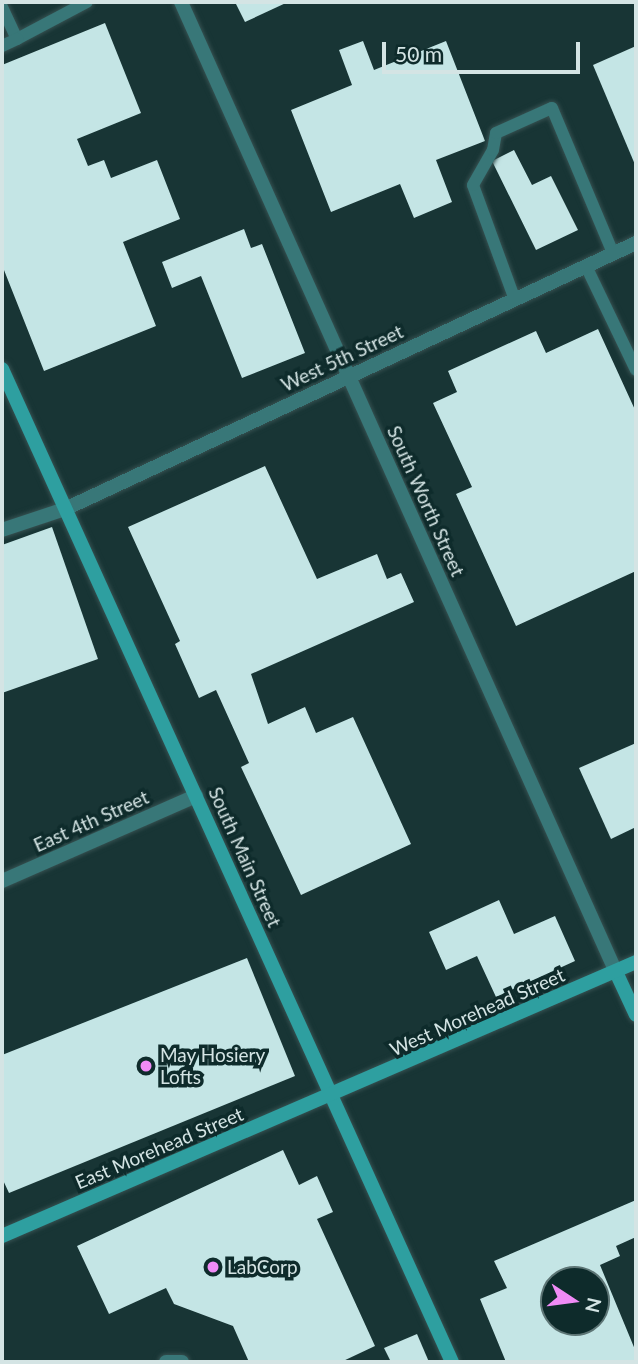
<!DOCTYPE html>
<html>
<head>
<meta charset="utf-8">
<style>
  body { margin:0 }
  #map { position:relative; width:638px; height:1364px; overflow:hidden; background:#183535; font-family:Lato,sans-serif }
  div>[style] { position:absolute }
  [style*='--x'] { left:calc(var(--x)*1px); top:calc(var(--y)*1px); width:calc(var(--w)*1px); rotate:calc(var(--a)*1deg) }
  .building>* { inset:0; background:#c4e5e5 }
  .roads { filter:drop-shadow(0 0 2px #365151) drop-shadow(0 0 2px #365151) }
  .lane>* { height:12px; margin:-6px; padding:0 6px; transform-origin:6px; border-radius:6px; background:#387778 }
  .street>* { height:14px; margin:-7px; padding:0 7px; transform-origin:7px; border-radius:7px; background:#387778 }
  .secondary>* { height:14px; margin:-7px; padding:0 7px; transform-origin:7px; border-radius:7px; background:#2e9fa0 }
  .dots>* { width:19px; height:19px; translate:-50% -50%; box-sizing:border-box; border:4px solid #0e2b2b; border-radius:50% }
  span { translate:-50% -50%; white-space:nowrap; text-align:center; line-height:1.15; -webkit-text-stroke:7px #0e2b2b; paint-order:stroke }
  .street-label { font-size:19px; color:#d4e4e4 }
  .poi-label { font-size:19px; color:#d4e4e4 }
  .left { translate:0 -50%; text-align:left }
  .frame { position:absolute; inset:0; border:4px solid #d4e4e4; pointer-events:none }
  .north { position:absolute; left:540px; top:1266px; width:70px; height:70px; box-sizing:border-box; background:#0e2b2b; border:2px solid #5d7575; border-radius:50%; rotate:103deg; font-size:19px; font-weight:700; line-height:28px; text-align:center; color:#d4e4e4 }
  .north::after { content:''; display:block; margin:auto; width:24px; height:32px; background:#f08bf6; clip-path:polygon(50% 0,100% 100%,50% 72%,0 100%) }
  .scale { position:absolute; left:382px; top:42px; width:198px; height:32px; box-sizing:border-box; border:4px solid #d4e4e4; border-top:0; padding-left:9px; font-size:21px; line-height:24px; white-space:nowrap; color:#d4e4e4; -webkit-text-stroke:5px #0e2b2b; paint-order:stroke }
</style>
</head>
<body>
<div id="map">
  <div class="building">
    <div style="clip-path:polygon(235px 2px,288px 2px,245px 22px)"></div>
    <div style="clip-path:polygon(105px 23px,141px 113px,77px 139px,88px 166px,104px 160px,111px 178px,157px 160px,180px 219px,123px 242px,156px 326px,44px 371px,2px 265px,2px 65px)"></div>
    <div style="clip-path:polygon(363px 41px,374px 70px,446px 41px,485px 141px,436px 160px,452px 202px,414px 218px,400px 184px,331px 212px,291px 110px,352px 85px,339px 50px)"></div>
    <div style="clip-path:polygon(636px 46px,636px 167px,593px 65px)"></div>
    <div style="clip-path:polygon(514px 150px,532px 185px,551px 176px,578px 230px,536px 250px,492px 161px)"></div>
    <div style="clip-path:polygon(244px 229px,251px 248px,262px 244px,305px 353px,242px 378px,201px 276px,172px 288px,162px 262px)"></div>
    <div style="clip-path:polygon(598px 329px,636px 412px,636px 571px,516px 626px,456px 494px,472px 487px,433px 403px,457px 392px,448px 371px,536px 331px,546px 353px)"></div>
    <div style="clip-path:polygon(265px 466px,317px 579px,377px 554px,387px 579px,401px 573px,414px 602px,251px 674px,268px 724px,305px 707px,316px 733px,353px 717px,411px 844px,301px 895px,241px 767px,249px 763px,216px 690px,199px 698px,175px 644px,180px 641px,128px 527px)"></div>
    <div style="clip-path:polygon(52px 527px,98px 659px,2px 693px,2px 545px)"></div>
    <div style="clip-path:polygon(636px 743px,636px 827px,611px 839px,579px 768px)"></div>
    <div style="clip-path:polygon(499px 900px,514px 934px,555px 916px,575px 961px,496px 997px,477px 956px,446px 970px,429px 932px)"></div>
    <div style="clip-path:polygon(247px 958px,295px 1076px,9px 1193px,2px 1178px,2px 1055px)"></div>
    <div style="clip-path:polygon(283px 1150px,299px 1185px,317px 1176px,333px 1212px,317px 1219px,375px 1346px,341px 1362px,249px 1362px,233px 1326px,174px 1304px,166px 1288px,109px 1314px,77px 1246px)"></div>
    <div style="clip-path:polygon(evenodd,636px 1200px,636px 1237px,616px 1246px,620px 1256px,600px 1265px,636px 1352px,636px 1362px,506px 1362px,480px 1299px,507px 1288px,494px 1261px,636px 1200px,554px 1280px,596px 1280px,596px 1322px,554px 1322px,554px 1280px)"></div>
    <div style="clip-path:polygon(417px 1334px,429px 1362px,391px 1362px,384px 1348px)"></div>
  </div>
  <div class="roads">
    <div class="lane">
      <div style="--x:2;--y:7;--w:35;--a:65"></div>
      <div style="--x:17;--y:39;--w:79;--a:-27.9"></div>
      <div style="--x:2;--y:46;--w:17;--a:-25"></div>
      <div style="--x:586;--y:266;--w:115;--a:64.3"></div>
      <div style="--x:515;--y:300;--w:122;--a:-110.1"></div>
      <div style="--x:473;--y:185;--w:40;--a:-60.3"></div>
      <div style="--x:493;--y:150;--w:17;--a:-80"></div>
      <div style="--x:496;--y:133;--w:61;--a:-24.1"></div>
      <div style="--x:552;--y:108;--w:157;--a:67.2"></div>
    </div>
    <div class="street">
      <div style="--x:181;--y:2;--w:1063;--a:65.85"></div>
      <div style="--x:2;--y:530;--w:66;--a:-18.4"></div>
      <div style="--x:65;--y:509;--w:630;--a:-24.98"></div>
      <div style="--x:2;--y:881;--w:212;--a:-23.7"></div>
      <div style="--x:166;--y:1362;--w:16;--a:0"></div>
    </div>
    <div class="secondary">
      <div style="--x:2;--y:369;--w:1090;--a:65.62"></div>
      <div style="--x:616;--y:972;--w:47;--a:65.1"></div>
      <div style="--x:2;--y:1236;--w:691;--a:-23.37"></div>
    </div>
  </div>
  <div class="dots">
    <div style="left:146px;top:1066px;background:#f08bf6"></div>
    <div style="left:213px;top:1267px;background:#f08bf6"></div>
  </div>
  <div class="street-label">
    <span style="left:342px;top:358px;rotate:-25deg">West 5th Street</span>
    <span style="left:426px;top:501px;rotate:66deg">South Worth Street</span>
    <span style="left:91px;top:821px;rotate:-24deg">East 4th Street</span>
    <span style="left:245px;top:857px;rotate:66deg">South Main Street</span>
    <span style="left:477px;top:1012px;rotate:-24deg">West Morehead Street</span>
    <span style="left:159px;top:1148px;rotate:-23deg">East Morehead Street</span>
  </div>
  <div class="poi-label">
    <span class="left" style="left:160px;top:1066px">May Hosiery<br>Lofts</span>
    <span class="left" style="left:227px;top:1267px">LabCorp</span>
  </div>
  <div class="frame"></div>
  <div class="north">N</div>
  <div class="scale">50 m</div>
</div>
</body>
</html>
